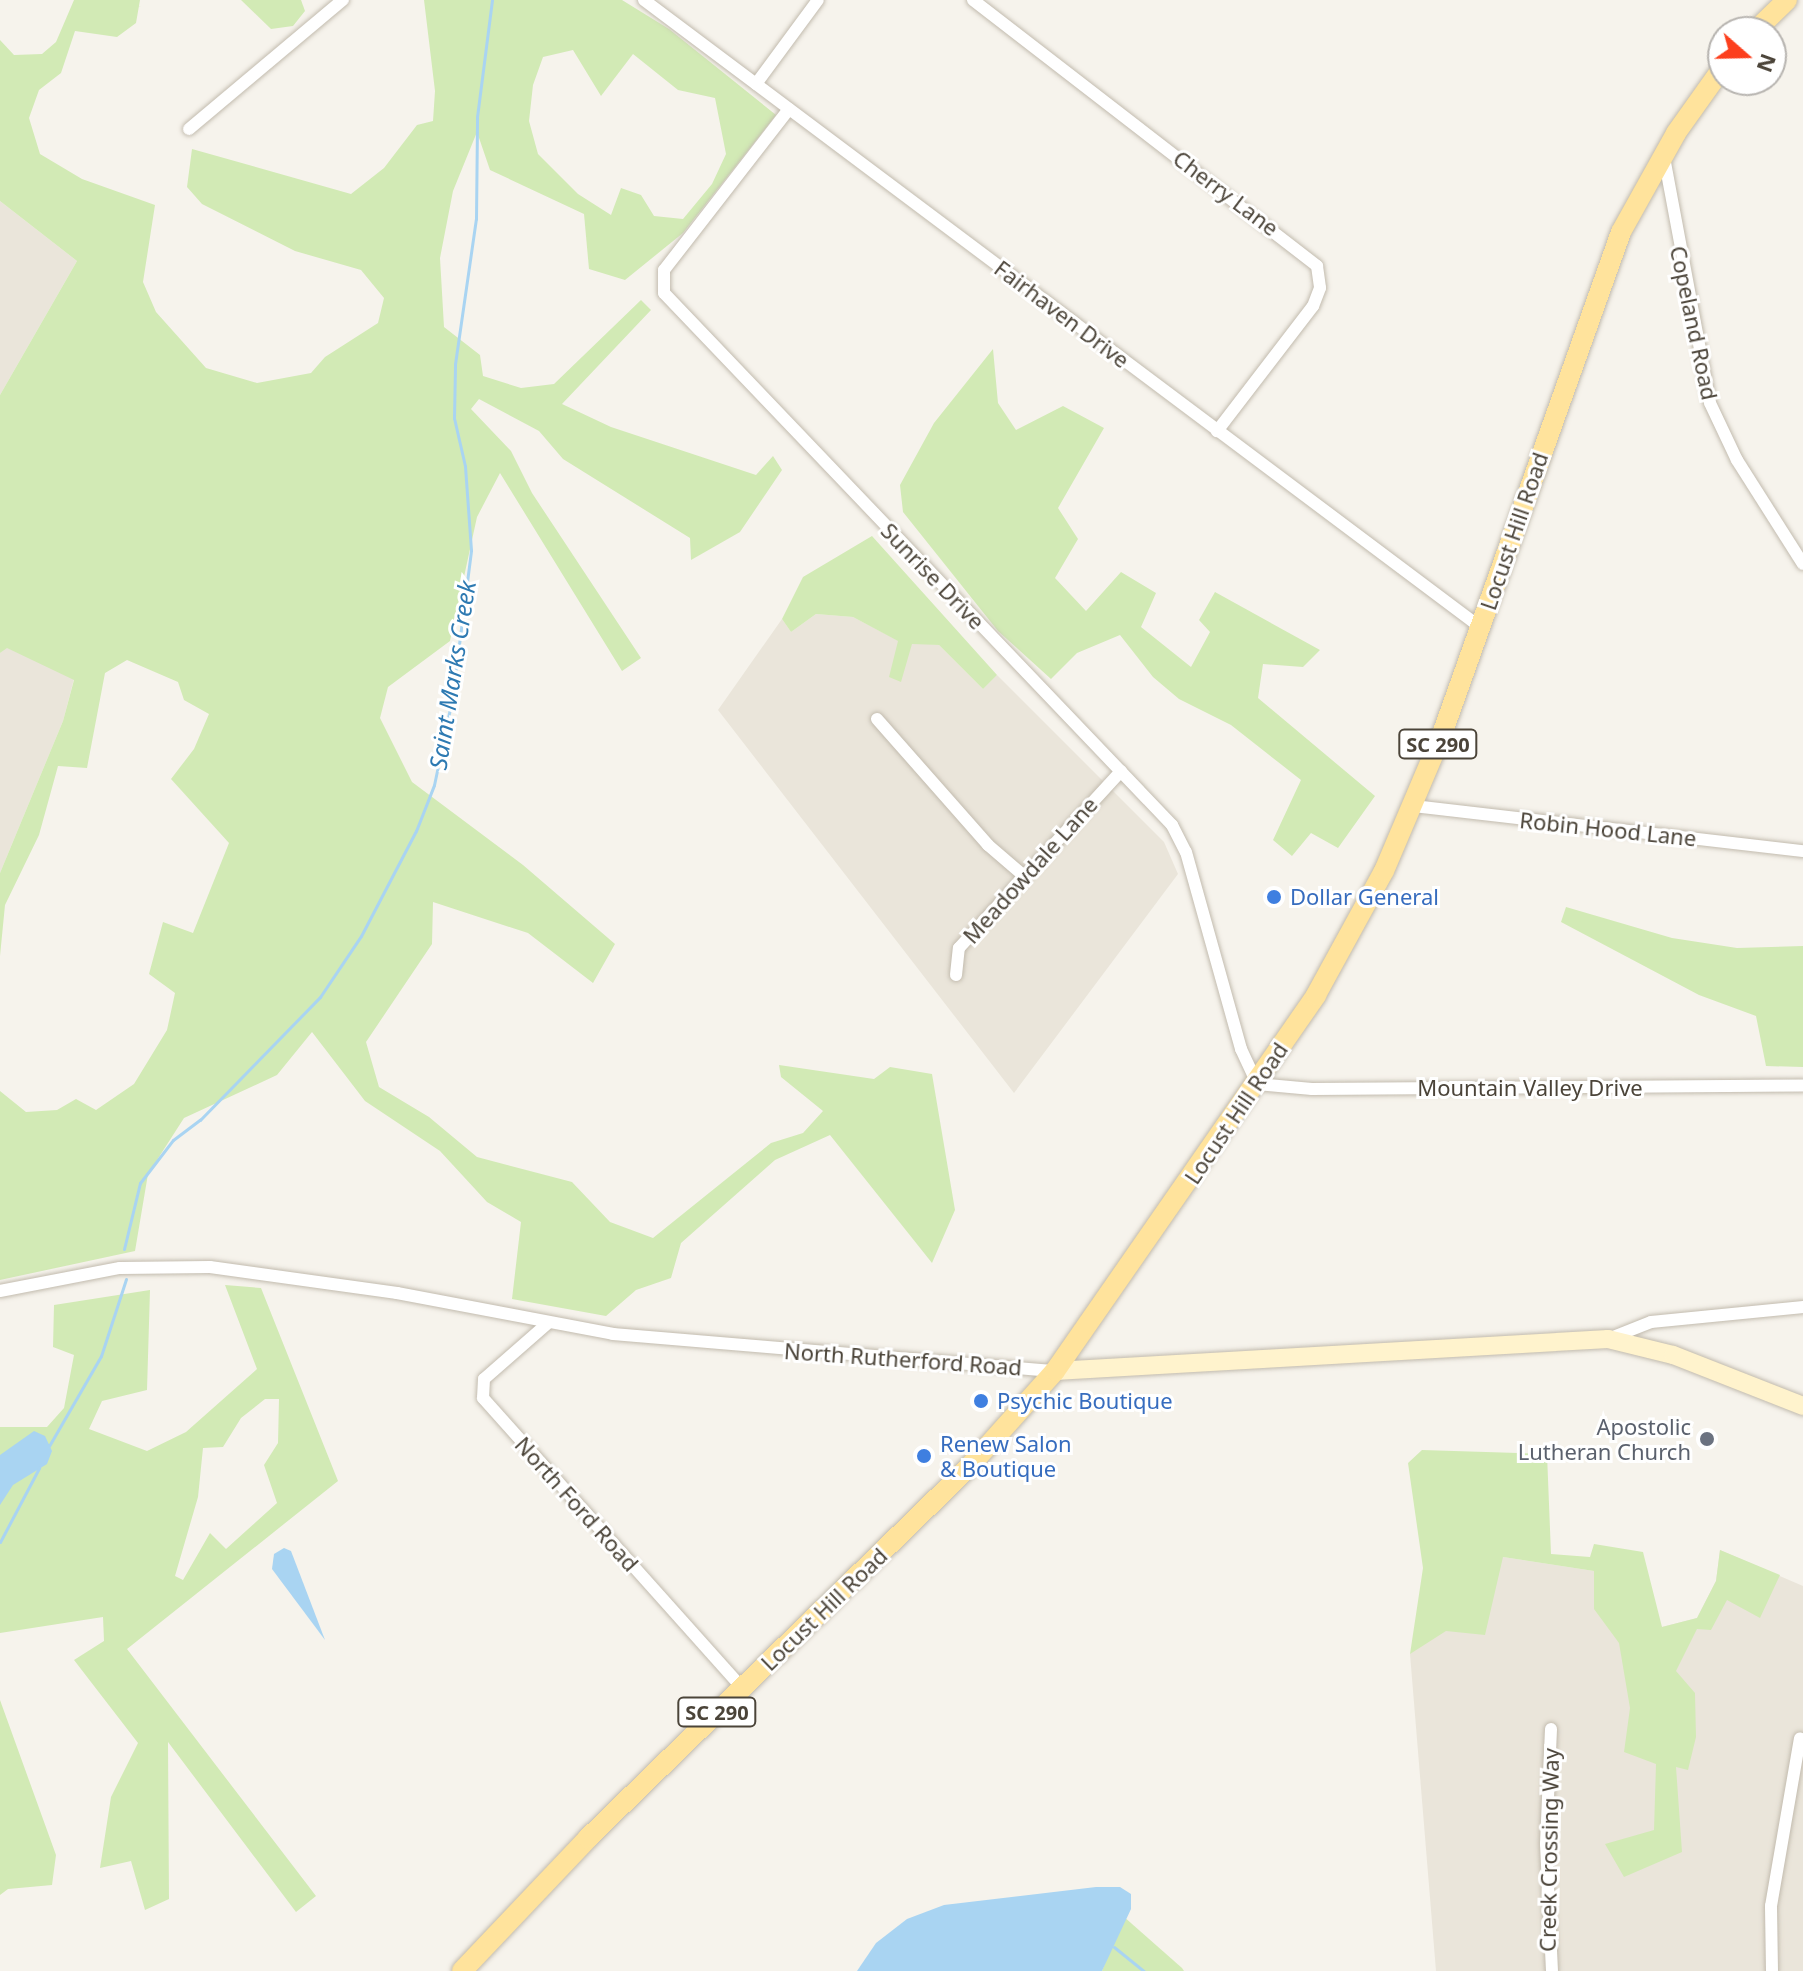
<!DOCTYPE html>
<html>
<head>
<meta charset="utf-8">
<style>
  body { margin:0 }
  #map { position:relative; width:1803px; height:1971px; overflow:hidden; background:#f6f3ec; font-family:"Noto Sans",sans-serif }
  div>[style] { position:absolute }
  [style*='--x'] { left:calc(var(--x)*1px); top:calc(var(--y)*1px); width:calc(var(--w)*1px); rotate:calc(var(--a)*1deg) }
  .residential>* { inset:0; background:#eae5da }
  .green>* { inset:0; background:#d2eab5 }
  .water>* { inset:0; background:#a9d4f2 }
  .stream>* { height:3px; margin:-1.5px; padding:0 1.5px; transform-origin:1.5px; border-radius:1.5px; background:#a9d4f2 }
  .roads { filter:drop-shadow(0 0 2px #c2bbae) drop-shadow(0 0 2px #c2bbae) }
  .street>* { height:12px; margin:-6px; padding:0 6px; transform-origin:6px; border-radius:6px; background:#fff }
  .secondary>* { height:18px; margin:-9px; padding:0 9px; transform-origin:9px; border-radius:9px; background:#fff3cd }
  .primary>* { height:20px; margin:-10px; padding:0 10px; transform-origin:10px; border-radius:10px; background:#ffe39c }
  .dots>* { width:22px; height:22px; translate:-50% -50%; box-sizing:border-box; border:4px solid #fff; border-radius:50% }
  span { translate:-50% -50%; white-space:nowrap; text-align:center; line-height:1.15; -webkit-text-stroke:6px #fff; paint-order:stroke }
  .shield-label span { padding:2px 6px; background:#fff; border:2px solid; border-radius:6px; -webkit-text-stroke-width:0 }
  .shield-label { font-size:20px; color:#4b4439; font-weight:700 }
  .street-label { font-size:22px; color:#4b4439 }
  .shop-label { font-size:22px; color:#366cbe }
  .left { translate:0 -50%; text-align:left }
  .worship-label { font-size:22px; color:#5b616d }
  .right { translate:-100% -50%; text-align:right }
  .water-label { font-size:24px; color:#2e7ab2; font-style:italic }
  .north { position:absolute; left:1707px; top:16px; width:80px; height:80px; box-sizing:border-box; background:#fff; border:2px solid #b7b4b0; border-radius:50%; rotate:110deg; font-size:22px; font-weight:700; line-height:32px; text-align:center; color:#4b4439 }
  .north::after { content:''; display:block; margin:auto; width:28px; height:36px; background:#fc3f1d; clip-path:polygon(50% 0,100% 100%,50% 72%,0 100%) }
</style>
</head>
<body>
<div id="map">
  <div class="residential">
    <div style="clip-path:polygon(0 201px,77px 261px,0 395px)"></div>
    <div style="clip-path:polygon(816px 614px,853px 617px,899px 641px,939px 645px,983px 689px,997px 675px,1164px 842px,1178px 874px,1014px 1093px,718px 710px,782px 619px,791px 632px)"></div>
    <div style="clip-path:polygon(7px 647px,74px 679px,63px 721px,0 873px,0 653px)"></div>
    <div style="clip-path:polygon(1720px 1550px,1803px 1586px,1803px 1971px,1436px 1971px,1410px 1654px,1503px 1557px,1594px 1571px,1662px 1627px,1697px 1618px,1716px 1581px)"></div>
  </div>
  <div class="green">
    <div style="clip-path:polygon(evenodd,74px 0,140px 0,136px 23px,117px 37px,75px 31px,61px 73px,39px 90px,29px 118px,40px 154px,82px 179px,155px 205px,143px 282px,156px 312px,206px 368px,257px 383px,311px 373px,325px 357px,378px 323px,384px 298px,361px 270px,295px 251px,202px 204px,187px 187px,192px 149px,351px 194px,384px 168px,417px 125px,433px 121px,435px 91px,424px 0,622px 0,669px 29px,776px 115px,683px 233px,625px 280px,589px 269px,584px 214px,490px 170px,477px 132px,453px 191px,440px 258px,444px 327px,480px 355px,483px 376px,521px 388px,554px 384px,641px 300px,651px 310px,562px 404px,611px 427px,756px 475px,773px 456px,782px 470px,740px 532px,691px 560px,690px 538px,563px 459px,539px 431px,479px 399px,471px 409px,511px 451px,532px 493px,641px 658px,622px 671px,500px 473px,477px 517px,450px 641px,388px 687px,380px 718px,412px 782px,523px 865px,615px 944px,593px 983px,528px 933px,433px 902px,432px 944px,366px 1042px,379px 1087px,429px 1117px,477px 1157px,572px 1182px,610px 1222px,653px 1238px,771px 1143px,803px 1133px,823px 1111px,781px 1077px,779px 1065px,874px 1079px,890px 1067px,932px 1074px,955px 1210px,932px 1263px,830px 1135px,775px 1160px,681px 1243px,671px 1278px,636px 1290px,606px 1316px,512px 1299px,521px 1222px,487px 1202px,440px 1151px,365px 1101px,312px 1032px,277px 1075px,184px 1118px,148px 1174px,135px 1251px,0 1280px,0 1091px,26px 1112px,57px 1110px,76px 1099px,96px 1110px,134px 1084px,167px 1030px,175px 993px,149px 974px,163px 922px,193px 933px,229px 843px,171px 779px,194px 749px,209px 714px,184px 700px,178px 682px,127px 660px,105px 673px,87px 768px,58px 766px,39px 835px,5px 905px,0 956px,0 873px,63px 721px,74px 680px,7px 648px,0 653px,0 395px,77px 261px,0 201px,0 40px,14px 55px,42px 54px,56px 42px,74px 0,573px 50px,601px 96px,633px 54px,678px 90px,715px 98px,726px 154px,712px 184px,683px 219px,654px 216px,641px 195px,621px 188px,611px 215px,578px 194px,538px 154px,529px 121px,533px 85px,543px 57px,573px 50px)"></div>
    <div style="clip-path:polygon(241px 0,301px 0,305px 11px,293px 26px,271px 29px)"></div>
    <div style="clip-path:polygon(993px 349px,998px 403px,1016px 430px,1063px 406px,1104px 428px,1058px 508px,1078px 539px,1055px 578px,1086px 611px,1121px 572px,1156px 593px,1141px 627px,1191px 667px,1210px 632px,1199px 620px,1215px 592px,1320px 650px,1303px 667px,1263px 664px,1258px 698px,1375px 796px,1338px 848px,1311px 833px,1292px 856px,1273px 840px,1301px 780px,1231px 725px,1179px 699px,1153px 677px,1120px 635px,1077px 653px,1051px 679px,998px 631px,903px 512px,900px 485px,934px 423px)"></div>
    <div style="clip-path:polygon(872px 536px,997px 675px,983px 689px,939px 645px,912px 644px,901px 682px,889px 677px,898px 641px,853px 617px,816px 614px,791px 632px,782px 619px,803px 577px)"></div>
    <div style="clip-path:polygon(1566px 907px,1672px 938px,1737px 948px,1803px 946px,1803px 1067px,1766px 1066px,1756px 1016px,1699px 995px,1561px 922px)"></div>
    <div style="clip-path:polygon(evenodd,225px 1285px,261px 1288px,338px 1481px,127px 1649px,316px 1896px,296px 1912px,168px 1742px,169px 1899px,145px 1910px,131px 1861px,100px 1868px,111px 1797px,138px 1743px,74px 1660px,104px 1641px,103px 1617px,0 1633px,0 1427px,47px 1427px,64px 1408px,74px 1355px,53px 1347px,54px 1305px,150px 1290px,147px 1390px,102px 1401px,89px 1429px,147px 1451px,186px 1432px,257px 1369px,225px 1285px,265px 1399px,279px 1399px,278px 1443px,264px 1465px,277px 1503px,226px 1549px,210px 1533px,183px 1580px,175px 1576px,198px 1497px,203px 1448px,223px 1447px,241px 1418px,265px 1399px)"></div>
    <div style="clip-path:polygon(1422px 1450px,1547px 1454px,1551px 1554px,1590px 1557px,1594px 1544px,1643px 1552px,1662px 1627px,1697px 1618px,1716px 1581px,1720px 1550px,1780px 1575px,1760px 1618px,1727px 1600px,1711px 1630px,1697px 1629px,1676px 1671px,1695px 1693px,1696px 1737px,1688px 1770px,1676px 1767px,1682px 1852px,1624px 1877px,1605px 1844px,1654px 1830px,1656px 1764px,1624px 1752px,1630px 1708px,1619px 1643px,1594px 1609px,1594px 1571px,1503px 1557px,1485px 1635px,1446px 1631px,1410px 1654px,1423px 1568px,1408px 1463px)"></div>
    <div style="clip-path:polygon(0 1700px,56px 1855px,52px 1885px,8px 1889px,0 1895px)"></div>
    <div style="clip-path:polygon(1123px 1916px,1182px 1968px,1184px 1971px,1102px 1971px)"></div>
  </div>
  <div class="water">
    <div style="clip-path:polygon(34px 1431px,45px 1436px,52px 1451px,47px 1464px,13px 1485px,0 1505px,0 1455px)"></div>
    <div style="clip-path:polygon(284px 1548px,291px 1551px,325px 1640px,272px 1569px,274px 1554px)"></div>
    <div style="clip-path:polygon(1096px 1887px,1120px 1887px,1131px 1894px,1131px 1909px,1102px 1971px,857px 1971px,876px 1943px,907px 1919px,944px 1905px)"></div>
  </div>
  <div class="stream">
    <div style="--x:124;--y:1249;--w:68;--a:-76.4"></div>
    <div style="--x:140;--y:1183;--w:54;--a:-52.5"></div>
    <div style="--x:173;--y:1140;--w:34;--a:-37"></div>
    <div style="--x:200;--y:1120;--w:172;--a:-45.7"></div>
    <div style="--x:320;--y:997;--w:73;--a:-56.1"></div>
    <div style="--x:361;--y:936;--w:119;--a:-62.4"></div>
    <div style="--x:416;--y:831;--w:49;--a:-68.6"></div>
    <div style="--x:434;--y:785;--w:88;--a:-78.2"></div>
    <div style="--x:452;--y:699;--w:150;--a:-82.7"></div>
    <div style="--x:471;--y:550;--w:84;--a:-94.1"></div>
    <div style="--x:465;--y:466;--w:49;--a:-102.9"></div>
    <div style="--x:454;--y:418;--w:54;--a:-88.9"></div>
    <div style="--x:455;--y:364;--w:147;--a:-81.8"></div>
    <div style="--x:476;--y:219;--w:102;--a:-89.4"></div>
    <div style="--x:477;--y:117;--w:118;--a:-82.7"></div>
    <div style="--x:49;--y:1446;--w:104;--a:-60"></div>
    <div style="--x:101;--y:1356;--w:81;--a:-72"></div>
    <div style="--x:0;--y:1542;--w:84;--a:-62.2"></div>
    <div style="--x:1114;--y:1947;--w:38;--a:39"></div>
  </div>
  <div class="roads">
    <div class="street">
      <div style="--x:644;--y:0;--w:1045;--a:36.87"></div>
      <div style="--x:973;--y:0;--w:435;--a:37.7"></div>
      <div style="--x:1317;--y:266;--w:22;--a:82"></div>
      <div style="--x:1320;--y:288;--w:19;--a:111"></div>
      <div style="--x:1313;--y:306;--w:158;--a:127.5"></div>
      <div style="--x:756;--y:84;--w:104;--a:-53.6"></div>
      <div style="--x:789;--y:109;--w:204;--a:127.8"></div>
      <div style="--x:664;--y:270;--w:23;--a:90"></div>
      <div style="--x:664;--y:293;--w:736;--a:46.32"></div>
      <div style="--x:1172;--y:825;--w:30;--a:63"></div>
      <div style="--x:1186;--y:852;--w:205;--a:74.4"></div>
      <div style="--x:1241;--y:1049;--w:38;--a:65"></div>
      <div style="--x:1257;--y:1084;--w:55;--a:5.2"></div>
      <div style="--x:1312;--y:1089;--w:491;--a:-0.4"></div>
      <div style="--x:189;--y:129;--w:201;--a:-40"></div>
      <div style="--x:1664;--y:157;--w:250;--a:79.4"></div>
      <div style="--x:1710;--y:403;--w:63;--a:64.7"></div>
      <div style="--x:1737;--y:460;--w:123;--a:57.6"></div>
      <div style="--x:877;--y:719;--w:168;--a:48.6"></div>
      <div style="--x:988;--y:845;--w:46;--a:40.6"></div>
      <div style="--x:1413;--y:806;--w:393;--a:6.6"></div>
      <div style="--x:956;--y:975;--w:27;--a:-84"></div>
      <div style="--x:959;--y:948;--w:240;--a:-47.5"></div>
      <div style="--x:0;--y:1291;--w:122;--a:-10.9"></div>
      <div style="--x:120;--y:1268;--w:90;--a:-0.6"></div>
      <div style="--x:210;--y:1267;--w:189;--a:7.9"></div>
      <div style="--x:397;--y:1293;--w:220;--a:10.7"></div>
      <div style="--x:613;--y:1334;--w:444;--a:4.8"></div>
      <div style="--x:548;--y:1323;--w:85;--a:138.8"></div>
      <div style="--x:484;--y:1379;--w:19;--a:93"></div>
      <div style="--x:483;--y:1398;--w:389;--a:48.2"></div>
      <div style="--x:1608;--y:1339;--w:46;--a:-21.6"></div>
      <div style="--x:1651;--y:1322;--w:153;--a:-5.6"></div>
      <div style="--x:1551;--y:1729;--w:115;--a:92.5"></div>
      <div style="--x:1546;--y:1844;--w:127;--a:87.3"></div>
      <div style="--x:1772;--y:1971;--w:65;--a:-90.9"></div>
      <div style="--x:1771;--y:1906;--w:170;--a:-80.2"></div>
    </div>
    <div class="secondary">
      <div style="--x:1055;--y:1371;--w:554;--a:-3.31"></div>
      <div style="--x:1608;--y:1339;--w:67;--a:13.8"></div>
      <div style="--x:1673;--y:1355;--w:140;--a:21.4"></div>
    </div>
    <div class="primary">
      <div style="--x:1754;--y:32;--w:46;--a:-44.1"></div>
      <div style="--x:462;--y:1971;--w:183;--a:-46.5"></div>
      <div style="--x:588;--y:1838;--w:530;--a:-44.24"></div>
      <div style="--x:968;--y:1468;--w:130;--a:-48.1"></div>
      <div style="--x:1055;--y:1371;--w:458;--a:-55.2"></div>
      <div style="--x:1316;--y:995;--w:141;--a:-61.3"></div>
      <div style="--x:1384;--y:871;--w:146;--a:-67"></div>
      <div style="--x:1441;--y:737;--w:536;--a:-70.38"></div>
      <div style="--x:1621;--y:232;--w:113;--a:-60.9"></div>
      <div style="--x:1676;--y:133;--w:81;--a:-54.5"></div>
    </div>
  </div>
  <div class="dots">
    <div style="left:1274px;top:897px;background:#3f7fe0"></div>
    <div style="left:981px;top:1401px;background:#3f7fe0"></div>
    <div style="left:1707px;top:1439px;background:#6b7280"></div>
    <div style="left:924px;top:1456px;background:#3f7fe0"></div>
  </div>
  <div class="shield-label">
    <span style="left:1438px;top:744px">SC 290</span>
    <span style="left:717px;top:1712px">SC 290</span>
  </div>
  <div class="street-label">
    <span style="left:1226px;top:193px;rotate:37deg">Cherry Lane</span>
    <span style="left:1062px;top:314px;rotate:37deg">Fairhaven Drive</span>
    <span style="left:1694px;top:323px;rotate:78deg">Copeland Road</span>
    <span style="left:1514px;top:531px;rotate:-71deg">Locust Hill Road</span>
    <span style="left:933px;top:576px;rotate:46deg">Sunrise Drive</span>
    <span style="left:1608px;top:829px;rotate:6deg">Robin Hood Lane</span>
    <span style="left:1030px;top:870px;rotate:-48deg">Meadowdale Lane</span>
    <span style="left:1530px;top:1088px">Mountain Valley Drive</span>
    <span style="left:1236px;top:1113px;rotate:-56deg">Locust Hill Road</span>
    <span style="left:903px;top:1359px;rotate:4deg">North Rutherford Road</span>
    <span style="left:577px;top:1504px;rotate:48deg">North Ford Road</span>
    <span style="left:824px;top:1609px;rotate:-44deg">Locust Hill Road</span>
    <span style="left:1549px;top:1850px;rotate:-89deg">Creek Crossing Way</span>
  </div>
  <div class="shop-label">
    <span class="left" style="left:1290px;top:897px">Dollar General</span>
    <span class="left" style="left:997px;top:1401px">Psychic Boutique</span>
    <span class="left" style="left:940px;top:1456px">Renew Salon<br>&amp; Boutique</span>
  </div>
  <div class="worship-label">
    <span class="right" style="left:1691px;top:1439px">Apostolic<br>Lutheran Church</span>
  </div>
  <div class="water-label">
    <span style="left:452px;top:675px;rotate:-81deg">Saint Marks Creek</span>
  </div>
  <div class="north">N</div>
</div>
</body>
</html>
